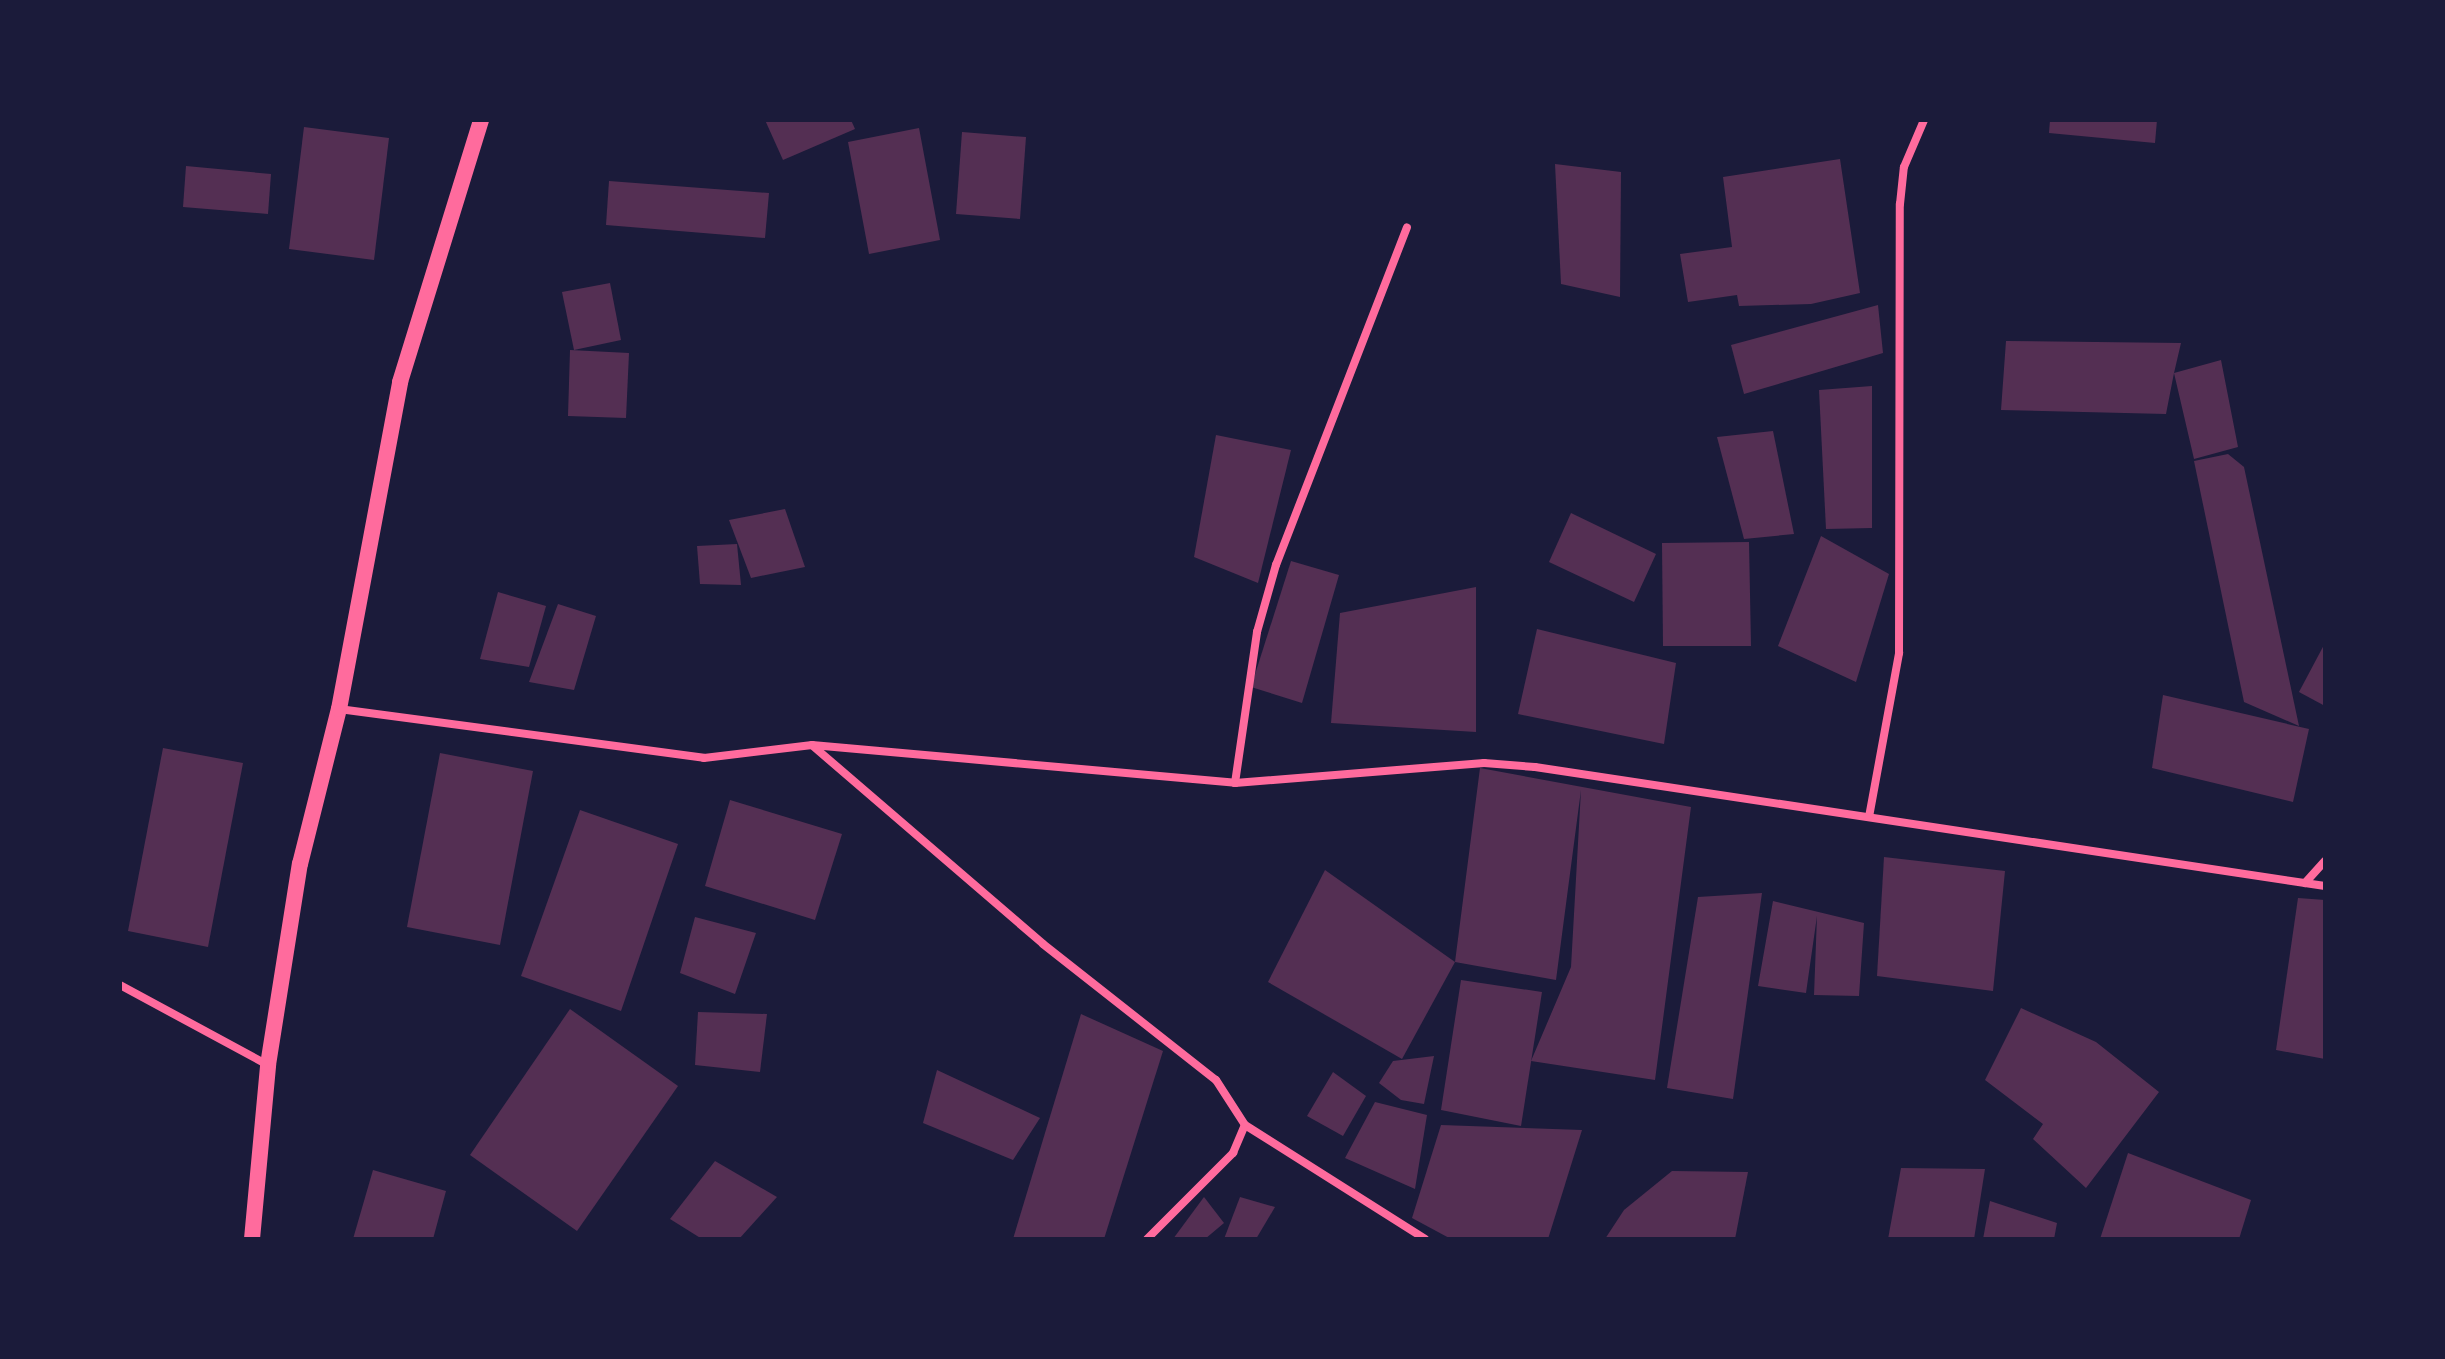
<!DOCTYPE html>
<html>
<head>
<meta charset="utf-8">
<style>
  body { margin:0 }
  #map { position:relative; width:2445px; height:1359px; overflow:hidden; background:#1b1b3a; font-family:Commissioner,sans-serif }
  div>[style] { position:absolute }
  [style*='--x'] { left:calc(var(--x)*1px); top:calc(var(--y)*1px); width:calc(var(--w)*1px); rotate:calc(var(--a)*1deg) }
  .building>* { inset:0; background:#542f53 }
  .minor>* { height:8px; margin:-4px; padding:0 4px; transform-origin:4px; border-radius:4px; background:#ff6b9d }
  .secondary>* { height:16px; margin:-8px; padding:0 8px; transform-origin:8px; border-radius:8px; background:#ff6b9d }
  span { translate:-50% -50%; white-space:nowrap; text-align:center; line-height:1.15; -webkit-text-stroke:6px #1b1b3a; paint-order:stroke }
  .frame { position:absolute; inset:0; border:122px solid #1b1b3a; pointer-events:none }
</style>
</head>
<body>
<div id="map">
  <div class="building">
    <div style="clip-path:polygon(765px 120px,851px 120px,855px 129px,783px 160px)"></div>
    <div style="clip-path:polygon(2050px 120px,2157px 120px,2155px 143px,2049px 133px)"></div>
    <div style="clip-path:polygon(304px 127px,389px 138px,374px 260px,289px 249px)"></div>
    <div style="clip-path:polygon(919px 128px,940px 240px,869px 254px,848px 142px)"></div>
    <div style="clip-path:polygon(962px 132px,1026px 137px,1020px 219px,956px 214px)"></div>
    <div style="clip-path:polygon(1840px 159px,1860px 293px,1811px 304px,1739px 306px,1737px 295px,1688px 302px,1680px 254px,1732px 247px,1723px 177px)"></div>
    <div style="clip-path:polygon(1555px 164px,1621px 172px,1620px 297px,1561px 284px)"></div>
    <div style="clip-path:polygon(186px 166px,271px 174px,268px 214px,183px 207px)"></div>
    <div style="clip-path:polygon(609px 181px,769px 193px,765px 238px,606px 225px)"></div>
    <div style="clip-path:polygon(610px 283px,621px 340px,574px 350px,562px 292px)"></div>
    <div style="clip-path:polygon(1878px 305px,1883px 353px,1744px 394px,1731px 345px)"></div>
    <div style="clip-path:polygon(2006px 341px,2181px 343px,2174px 373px,2221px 360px,2238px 447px,2194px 459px,2174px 373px,2166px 414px,2001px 410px)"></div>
    <div style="clip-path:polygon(570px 350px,629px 353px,626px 418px,568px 416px)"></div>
    <div style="clip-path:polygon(1872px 386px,1872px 528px,1826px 529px,1819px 390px)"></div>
    <div style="clip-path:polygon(1773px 431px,1794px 534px,1744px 539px,1717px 437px)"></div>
    <div style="clip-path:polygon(1216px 435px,1291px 450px,1258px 583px,1194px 557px)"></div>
    <div style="clip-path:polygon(2228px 454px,2244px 467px,2299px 726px,2244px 702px,2194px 461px)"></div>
    <div style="clip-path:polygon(785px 509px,805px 567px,751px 578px,729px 520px)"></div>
    <div style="clip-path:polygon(1571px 513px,1656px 554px,1634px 602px,1549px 562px)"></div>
    <div style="clip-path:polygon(1821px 536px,1889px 574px,1856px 682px,1778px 646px)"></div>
    <div style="clip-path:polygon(1749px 542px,1751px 646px,1663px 646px,1662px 543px)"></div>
    <div style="clip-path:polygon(737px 544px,741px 585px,700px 584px,697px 546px)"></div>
    <div style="clip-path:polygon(1291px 561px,1339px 575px,1302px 703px,1251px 687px)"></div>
    <div style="clip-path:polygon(1476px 587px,1476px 732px,1331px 723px,1340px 613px)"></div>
    <div style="clip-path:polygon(498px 592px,546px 606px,529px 667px,480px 659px)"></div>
    <div style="clip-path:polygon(558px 604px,596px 616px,574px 690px,529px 682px)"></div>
    <div style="clip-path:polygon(1537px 629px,1676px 663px,1664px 744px,1518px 714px)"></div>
    <div style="clip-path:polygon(2325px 643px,2325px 706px,2299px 692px)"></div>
    <div style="clip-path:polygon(2163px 695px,2309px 729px,2293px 802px,2152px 768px)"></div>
    <div style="clip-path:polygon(163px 748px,243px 763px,208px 947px,128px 931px)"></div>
    <div style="clip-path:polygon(440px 753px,533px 771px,500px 945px,407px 927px)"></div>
    <div style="clip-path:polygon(1480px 768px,1691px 807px,1655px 1080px,1531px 1061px,1571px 967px,1581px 790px,1556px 980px,1455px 962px)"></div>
    <div style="clip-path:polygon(730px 800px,842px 834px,815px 920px,705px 886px)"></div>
    <div style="clip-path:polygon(580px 810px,678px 844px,621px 1011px,521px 976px)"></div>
    <div style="clip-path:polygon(1884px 857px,2005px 871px,1993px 991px,1877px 976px)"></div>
    <div style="clip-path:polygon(1325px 870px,1455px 962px,1402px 1059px,1268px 982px)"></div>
    <div style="clip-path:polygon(1762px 893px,1733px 1099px,1667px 1088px,1698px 897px)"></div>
    <div style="clip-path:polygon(2298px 898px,2325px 900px,2325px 1059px,2276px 1050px)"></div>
    <div style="clip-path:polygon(1773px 901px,1864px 923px,1859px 996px,1814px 995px,1817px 916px,1806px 993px,1758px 986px)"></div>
    <div style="clip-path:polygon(695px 917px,756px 933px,735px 994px,680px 973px)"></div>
    <div style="clip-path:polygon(1461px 980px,1542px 992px,1521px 1126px,1441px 1110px)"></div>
    <div style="clip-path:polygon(2021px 1008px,2096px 1042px,2159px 1092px,2086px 1188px,2033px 1139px,2043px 1124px,1985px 1080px)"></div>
    <div style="clip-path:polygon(570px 1009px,678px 1086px,577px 1231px,470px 1155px)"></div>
    <div style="clip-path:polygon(698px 1012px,767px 1014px,760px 1072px,695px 1065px)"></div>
    <div style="clip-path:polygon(1081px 1014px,1163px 1051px,1104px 1239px,1013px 1239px)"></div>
    <div style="clip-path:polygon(1434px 1056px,1424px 1104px,1401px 1100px,1379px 1083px,1393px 1061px)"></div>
    <div style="clip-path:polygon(937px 1070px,1040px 1118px,1013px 1160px,923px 1123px)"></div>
    <div style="clip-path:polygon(1333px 1072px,1366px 1096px,1343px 1136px,1307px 1116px)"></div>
    <div style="clip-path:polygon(1375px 1102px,1427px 1115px,1415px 1189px,1345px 1158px)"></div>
    <div style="clip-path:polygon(1441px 1125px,1582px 1130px,1548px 1239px,1451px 1239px,1412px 1218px)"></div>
    <div style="clip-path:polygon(2128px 1153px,2251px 1200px,2239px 1239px,2100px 1239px)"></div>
    <div style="clip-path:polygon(715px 1161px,777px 1197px,739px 1239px,702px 1239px,670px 1219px)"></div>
    <div style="clip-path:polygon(1901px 1168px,1985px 1169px,1974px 1239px,1888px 1239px)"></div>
    <div style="clip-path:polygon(373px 1170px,446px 1191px,433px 1239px,353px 1239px)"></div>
    <div style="clip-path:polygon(1672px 1171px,1748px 1172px,1735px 1239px,1605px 1239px,1624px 1210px)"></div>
    <div style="clip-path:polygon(1204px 1197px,1224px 1223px,1205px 1239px,1173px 1239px)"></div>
    <div style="clip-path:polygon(1240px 1197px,1275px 1207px,1256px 1239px,1224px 1239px)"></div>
    <div style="clip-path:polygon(1990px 1201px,2057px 1223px,2054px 1239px,1983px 1239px)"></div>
  </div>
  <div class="minor">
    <div style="--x:339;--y:709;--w:368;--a:7.6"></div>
    <div style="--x:704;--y:758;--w:109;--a:-6.9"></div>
    <div style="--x:812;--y:745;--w:425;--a:5.1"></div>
    <div style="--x:1235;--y:783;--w:250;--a:-4.6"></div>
    <div style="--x:1484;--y:763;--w:51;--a:4.5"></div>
    <div style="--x:1535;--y:767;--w:799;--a:8.57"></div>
    <div style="--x:813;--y:746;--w:303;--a:40.7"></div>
    <div style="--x:1043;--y:944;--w:220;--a:38.2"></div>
    <div style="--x:1216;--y:1080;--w:54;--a:57.2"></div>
    <div style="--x:1245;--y:1125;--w:213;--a:32.3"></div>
    <div style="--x:1235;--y:783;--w:153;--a:-81.7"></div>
    <div style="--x:1257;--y:632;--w:70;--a:-74.2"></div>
    <div style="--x:1276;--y:565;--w:362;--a:-68.8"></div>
    <div style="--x:1869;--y:817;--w:167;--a:-79.6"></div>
    <div style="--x:1899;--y:653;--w:449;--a:-89.9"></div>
    <div style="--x:1900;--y:204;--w:37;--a:-84"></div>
    <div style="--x:1904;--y:167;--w:51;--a:-66.9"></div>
    <div style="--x:2305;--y:883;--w:30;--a:-48"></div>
    <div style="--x:120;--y:985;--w:168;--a:28.4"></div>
    <div style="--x:1147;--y:1239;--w:122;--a:-45"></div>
    <div style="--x:1233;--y:1153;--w:30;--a:-67"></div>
  </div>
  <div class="secondary">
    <div style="--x:252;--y:1239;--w:175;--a:-84.7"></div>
    <div style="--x:268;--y:1065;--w:204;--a:-81"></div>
    <div style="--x:300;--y:864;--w:160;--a:-75.9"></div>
    <div style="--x:339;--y:709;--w:333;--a:-79.4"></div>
    <div style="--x:400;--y:382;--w:274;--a:-72.8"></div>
  </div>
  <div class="frame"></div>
</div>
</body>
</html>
